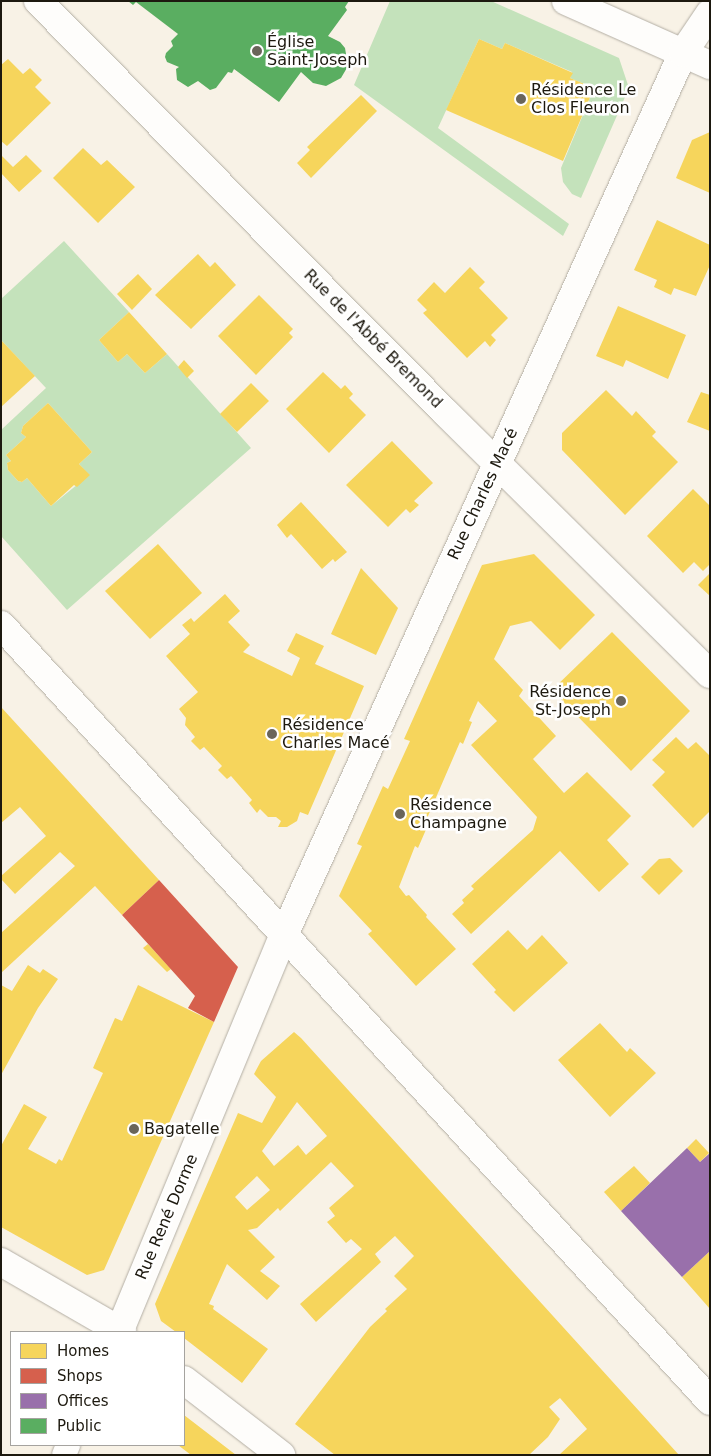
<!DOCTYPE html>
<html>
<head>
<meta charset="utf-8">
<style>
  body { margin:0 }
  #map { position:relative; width:711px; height:1456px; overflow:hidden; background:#f8f2e6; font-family:"DejaVu Sans",sans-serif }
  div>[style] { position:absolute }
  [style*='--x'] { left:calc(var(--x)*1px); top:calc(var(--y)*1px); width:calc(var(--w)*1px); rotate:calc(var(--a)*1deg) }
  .green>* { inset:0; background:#c4e2bb }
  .homes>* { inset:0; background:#f6d55c }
  .shops>* { inset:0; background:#d6604d }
  .offices>* { inset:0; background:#9970ab }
  .public>* { inset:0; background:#5aae61 }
  .roads { filter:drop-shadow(0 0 1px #b3aea4) drop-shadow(0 0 1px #b3aea4) }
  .lane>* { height:24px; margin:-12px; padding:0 12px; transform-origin:12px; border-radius:12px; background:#fefdfb }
  .street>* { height:28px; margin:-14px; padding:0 14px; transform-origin:14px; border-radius:14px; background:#fefdfb }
  .secondary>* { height:28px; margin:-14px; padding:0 14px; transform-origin:14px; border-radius:14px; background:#fefdfb }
  .dots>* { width:14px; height:14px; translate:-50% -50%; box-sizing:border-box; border:2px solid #fff; border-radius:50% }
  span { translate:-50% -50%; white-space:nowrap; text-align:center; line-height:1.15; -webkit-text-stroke:5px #fff; paint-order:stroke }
  .poi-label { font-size:16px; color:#1d190f }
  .left { translate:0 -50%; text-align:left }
  .right { translate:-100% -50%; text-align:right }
  .street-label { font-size:16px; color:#1d190f }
  .frame { position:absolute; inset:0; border:2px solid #1d190f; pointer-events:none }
  .legend { position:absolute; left:10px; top:1331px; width:175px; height:115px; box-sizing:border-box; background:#fff; border:1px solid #a5a39f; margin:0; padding:6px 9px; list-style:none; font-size:15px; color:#1d190f }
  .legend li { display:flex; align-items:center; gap:10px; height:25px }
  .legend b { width:25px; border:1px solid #a5a39f }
</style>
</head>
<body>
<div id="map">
  <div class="green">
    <div style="clip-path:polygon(390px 1px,491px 1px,619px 58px,629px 88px,581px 198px,572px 194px,563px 182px,561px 168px,594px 88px,570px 78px,572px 72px,505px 43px,502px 49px,479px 39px,438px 128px,569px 224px,563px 236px,354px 85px)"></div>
    <div style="clip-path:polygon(evenodd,64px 241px,129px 312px,99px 340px,118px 362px,127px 354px,145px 373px,167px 354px,251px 448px,67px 610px,1px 536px,1px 430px,46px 388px,1px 340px,1px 299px,64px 241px,48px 403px,92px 452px,79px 464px,89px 475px,51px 506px,27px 478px,22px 482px,18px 481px,8px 470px,7px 463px,11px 461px,6px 455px,26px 437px,21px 433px,23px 426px,48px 403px)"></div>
  </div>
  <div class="homes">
    <div style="clip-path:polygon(479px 39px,502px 49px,505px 43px,573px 73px,570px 78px,594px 88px,563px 161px,446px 110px)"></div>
    <div style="clip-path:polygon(8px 59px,23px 74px,30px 68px,42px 80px,35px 87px,51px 103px,7px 146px,1px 141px,1px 65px)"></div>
    <div style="clip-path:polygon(361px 95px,377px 111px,311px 178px,297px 163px,310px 150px,307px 147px)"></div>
    <div style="clip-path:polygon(710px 132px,710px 193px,676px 178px,692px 140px)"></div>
    <div style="clip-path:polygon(83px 148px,101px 165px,107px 160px,135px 187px,98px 223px,53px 178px)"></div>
    <div style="clip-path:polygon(1px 155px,13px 167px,26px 155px,42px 171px,19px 192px,1px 173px)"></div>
    <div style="clip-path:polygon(657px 220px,710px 245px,710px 265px,696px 296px,674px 288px,671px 295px,654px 287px,657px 280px,634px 270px)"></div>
    <div style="clip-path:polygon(198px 254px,210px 267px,215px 262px,236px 285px,191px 329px,155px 295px)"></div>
    <div style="clip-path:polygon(470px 267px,485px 282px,479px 288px,508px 318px,491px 335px,496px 340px,490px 347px,485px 341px,467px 358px,423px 313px,427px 310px,417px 300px,434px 282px,445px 293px)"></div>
    <div style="clip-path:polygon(138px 274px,152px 289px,132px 310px,117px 294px)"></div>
    <div style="clip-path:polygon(259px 295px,293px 329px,289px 333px,293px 337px,256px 375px,218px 336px)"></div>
    <div style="clip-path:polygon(618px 306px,686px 335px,668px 379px,626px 360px,623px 367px,596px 356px)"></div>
    <div style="clip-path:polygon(129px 312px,167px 354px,145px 373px,127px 354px,118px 362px,99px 340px)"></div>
    <div style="clip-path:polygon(1px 340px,35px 376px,1px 407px)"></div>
    <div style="clip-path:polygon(184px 360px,194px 371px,187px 378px,178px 367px)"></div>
    <div style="clip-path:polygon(323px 372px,341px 389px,345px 385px,353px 394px,349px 398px,366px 415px,329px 453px,286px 409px)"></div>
    <div style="clip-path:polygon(251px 383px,269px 401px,237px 432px,220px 414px)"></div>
    <div style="clip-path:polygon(606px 390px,632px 416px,636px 411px,656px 432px,652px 436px,678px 462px,625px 515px,562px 450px,562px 433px)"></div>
    <div style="clip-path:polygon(701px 392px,710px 395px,710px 431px,687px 422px)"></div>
    <div style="clip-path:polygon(48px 403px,92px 452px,79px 464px,90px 475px,77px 487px,74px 485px,51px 506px,27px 478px,22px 482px,18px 481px,8px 470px,7px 463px,11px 461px,6px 455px,26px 437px,21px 433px,23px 426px)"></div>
    <div style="clip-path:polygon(392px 441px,433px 483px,414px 501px,419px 505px,410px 513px,406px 509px,388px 527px,346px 485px)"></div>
    <div style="clip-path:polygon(693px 489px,710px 506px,710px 564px,703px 571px,694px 562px,683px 573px,647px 536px)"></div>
    <div style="clip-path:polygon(301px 502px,347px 552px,335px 562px,333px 559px,322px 569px,291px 534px,287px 538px,277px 525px)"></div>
    <div style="clip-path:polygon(158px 544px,202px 593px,150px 639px,105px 591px)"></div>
    <div style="clip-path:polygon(534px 554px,595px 615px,560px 650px,531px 621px,510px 626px,494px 659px,523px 690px,519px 696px,556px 736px,533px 759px,564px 793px,587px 772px,631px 816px,607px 840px,629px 864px,599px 892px,560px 851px,471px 934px,452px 914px,464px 903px,462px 900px,474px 889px,471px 886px,533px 830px,537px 817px,471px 745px,497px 721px,478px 701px,469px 721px,472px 722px,463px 744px,460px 742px,425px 823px,428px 825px,418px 848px,415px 846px,399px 887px,406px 896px,409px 895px,427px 915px,426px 917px,456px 949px,416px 986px,368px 934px,372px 931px,339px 896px,362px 846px,357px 844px,383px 786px,388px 789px,410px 741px,404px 739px,482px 565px)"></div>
    <div style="clip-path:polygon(361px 568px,398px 608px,376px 655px,331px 634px)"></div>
    <div style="clip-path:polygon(710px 573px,710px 596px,698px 585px)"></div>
    <div style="clip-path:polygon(225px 594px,240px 611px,228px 622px,250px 645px,243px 652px,292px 676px,300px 658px,287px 651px,296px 633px,324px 646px,315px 664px,364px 686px,308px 815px,300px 812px,297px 821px,287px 827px,278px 827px,281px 821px,276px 817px,268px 817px,260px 809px,257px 813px,249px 803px,252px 800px,231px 776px,227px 779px,218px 770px,222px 766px,204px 747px,200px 750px,191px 741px,195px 737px,185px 725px,186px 718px,179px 709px,198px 692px,166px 656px,190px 634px,182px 625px,191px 618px,194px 622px)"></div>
    <div style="clip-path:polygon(612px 632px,690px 711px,631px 771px,552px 690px)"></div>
    <div style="clip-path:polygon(1px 707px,159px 880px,122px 915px,95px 886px,1px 973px,1px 933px,75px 866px,60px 852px,15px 894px,1px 879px,1px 876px,46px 836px,20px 807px,1px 823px)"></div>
    <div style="clip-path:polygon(676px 737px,688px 749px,696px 742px,710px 756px,710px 811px,693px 828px,652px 785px,665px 772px,652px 760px)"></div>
    <div style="clip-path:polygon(670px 858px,683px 871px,659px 895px,641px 877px,659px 859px)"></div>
    <div style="clip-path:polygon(508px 930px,527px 950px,542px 935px,568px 963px,514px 1012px,494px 992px,496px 990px,472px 964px)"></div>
    <div style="clip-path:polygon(148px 944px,171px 969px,167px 972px,143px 948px)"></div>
    <div style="clip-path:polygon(28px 965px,40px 973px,43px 969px,58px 979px,38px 1008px,1px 1075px,1px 985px,12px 991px)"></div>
    <div style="clip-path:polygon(138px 985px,214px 1022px,104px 1270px,87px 1275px,1px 1227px,1px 1146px,24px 1104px,47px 1117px,28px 1149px,56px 1164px,59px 1159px,62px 1161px,103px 1073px,93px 1068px,115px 1018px,122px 1021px)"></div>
    <div style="clip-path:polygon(600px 1023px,627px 1052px,630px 1048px,656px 1073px,610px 1117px,558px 1060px)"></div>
    <div style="clip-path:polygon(evenodd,294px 1032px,301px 1038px,679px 1455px,559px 1455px,587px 1429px,560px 1398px,549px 1407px,560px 1419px,548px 1437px,529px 1455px,335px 1455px,295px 1424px,370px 1327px,387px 1311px,385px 1309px,407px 1289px,394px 1276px,414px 1256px,395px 1236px,375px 1254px,381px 1262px,316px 1322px,300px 1304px,362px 1249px,351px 1239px,346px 1243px,327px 1222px,335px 1216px,329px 1208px,354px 1186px,331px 1162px,280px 1211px,278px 1208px,257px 1228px,248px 1230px,275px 1257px,260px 1271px,280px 1286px,267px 1300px,227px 1264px,209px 1304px,214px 1306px,213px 1309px,268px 1349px,242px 1383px,184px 1338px,184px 1332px,176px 1332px,161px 1321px,155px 1304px,238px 1113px,262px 1123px,276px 1097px,254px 1074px,261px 1061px,294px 1032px,297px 1102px,327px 1136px,306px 1155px,298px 1145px,274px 1166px,262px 1151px,297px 1102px,294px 1032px,257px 1176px,270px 1190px,247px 1210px,235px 1197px,257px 1176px)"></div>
    <div style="clip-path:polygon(696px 1139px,709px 1153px,700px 1162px,687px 1148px)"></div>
    <div style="clip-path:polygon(634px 1166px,650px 1183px,621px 1211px,604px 1192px)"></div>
    <div style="clip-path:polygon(710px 1251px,710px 1309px,682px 1277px)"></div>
    <div style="clip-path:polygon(184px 1415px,236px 1455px,191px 1455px,178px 1445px,184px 1445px)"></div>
  </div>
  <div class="shops">
    <div style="clip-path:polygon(159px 880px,238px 967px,214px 1022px,188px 1008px,195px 996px,122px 915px)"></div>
  </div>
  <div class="offices">
    <div style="clip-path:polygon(687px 1148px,700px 1162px,710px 1153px,710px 1251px,682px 1277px,621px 1211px)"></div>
  </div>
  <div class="public">
    <div style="clip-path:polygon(128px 1px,349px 1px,345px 7px,347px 10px,328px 36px,340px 42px,345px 48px,348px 66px,341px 78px,326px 86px,313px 83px,301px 72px,279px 102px,234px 69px,232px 73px,228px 72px,216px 88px,210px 90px,198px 81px,188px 87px,177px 80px,176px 69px,179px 67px,167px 62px,165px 57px,166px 53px,173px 46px,171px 41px,178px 34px,136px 2px,133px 5px)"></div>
  </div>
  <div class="roads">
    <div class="lane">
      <div style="--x:64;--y:1455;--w:11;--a:-68"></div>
    </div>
    <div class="street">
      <div style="--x:38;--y:1;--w:580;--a:45.28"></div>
      <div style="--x:446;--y:413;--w:371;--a:44.7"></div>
      <div style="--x:566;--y:1;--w:158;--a:24"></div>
      <div style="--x:1;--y:1262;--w:140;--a:30"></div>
      <div style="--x:120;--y:1330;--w:428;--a:-67.5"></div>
      <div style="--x:284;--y:935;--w:968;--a:-65.66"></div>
      <div style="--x:683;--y:53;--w:48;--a:-56"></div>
      <div style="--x:184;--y:1380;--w:123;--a:37.7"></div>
    </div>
    <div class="secondary">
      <div style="--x:1;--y:625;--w:1051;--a:47.58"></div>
    </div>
  </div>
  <div class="dots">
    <div style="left:257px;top:51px;background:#6a655a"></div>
    <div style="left:521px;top:99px;background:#6a655a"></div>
    <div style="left:621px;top:701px;background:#6a655a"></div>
    <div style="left:272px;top:734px;background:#6a655a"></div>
    <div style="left:400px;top:814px;background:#6a655a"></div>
    <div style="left:134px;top:1129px;background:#6a655a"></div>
  </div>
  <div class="poi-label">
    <span class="left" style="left:267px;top:51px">Église<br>Saint-Joseph</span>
    <span class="left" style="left:531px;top:99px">Résidence Le<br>Clos Fleuron</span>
    <span class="right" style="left:611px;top:701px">Résidence<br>St-Joseph</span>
    <span class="left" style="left:282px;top:734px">Résidence<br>Charles Macé</span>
    <span class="left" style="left:410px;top:814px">Résidence<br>Champagne</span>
    <span class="left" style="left:144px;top:1129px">Bagatelle</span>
  </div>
  <div class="street-label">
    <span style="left:373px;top:339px;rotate:45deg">Rue de l'Abbé Bremond</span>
    <span style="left:483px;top:494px;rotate:-65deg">Rue Charles Macé</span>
    <span style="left:167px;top:1217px;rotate:-67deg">Rue René Dorme</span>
  </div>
  <div class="frame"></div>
  <ul class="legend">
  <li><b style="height:14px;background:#f6d55c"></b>Homes</li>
  <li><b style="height:14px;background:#d6604d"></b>Shops</li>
  <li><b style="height:14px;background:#9970ab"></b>Offices</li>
  <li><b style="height:14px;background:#5aae61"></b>Public</li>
  </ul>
</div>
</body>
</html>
